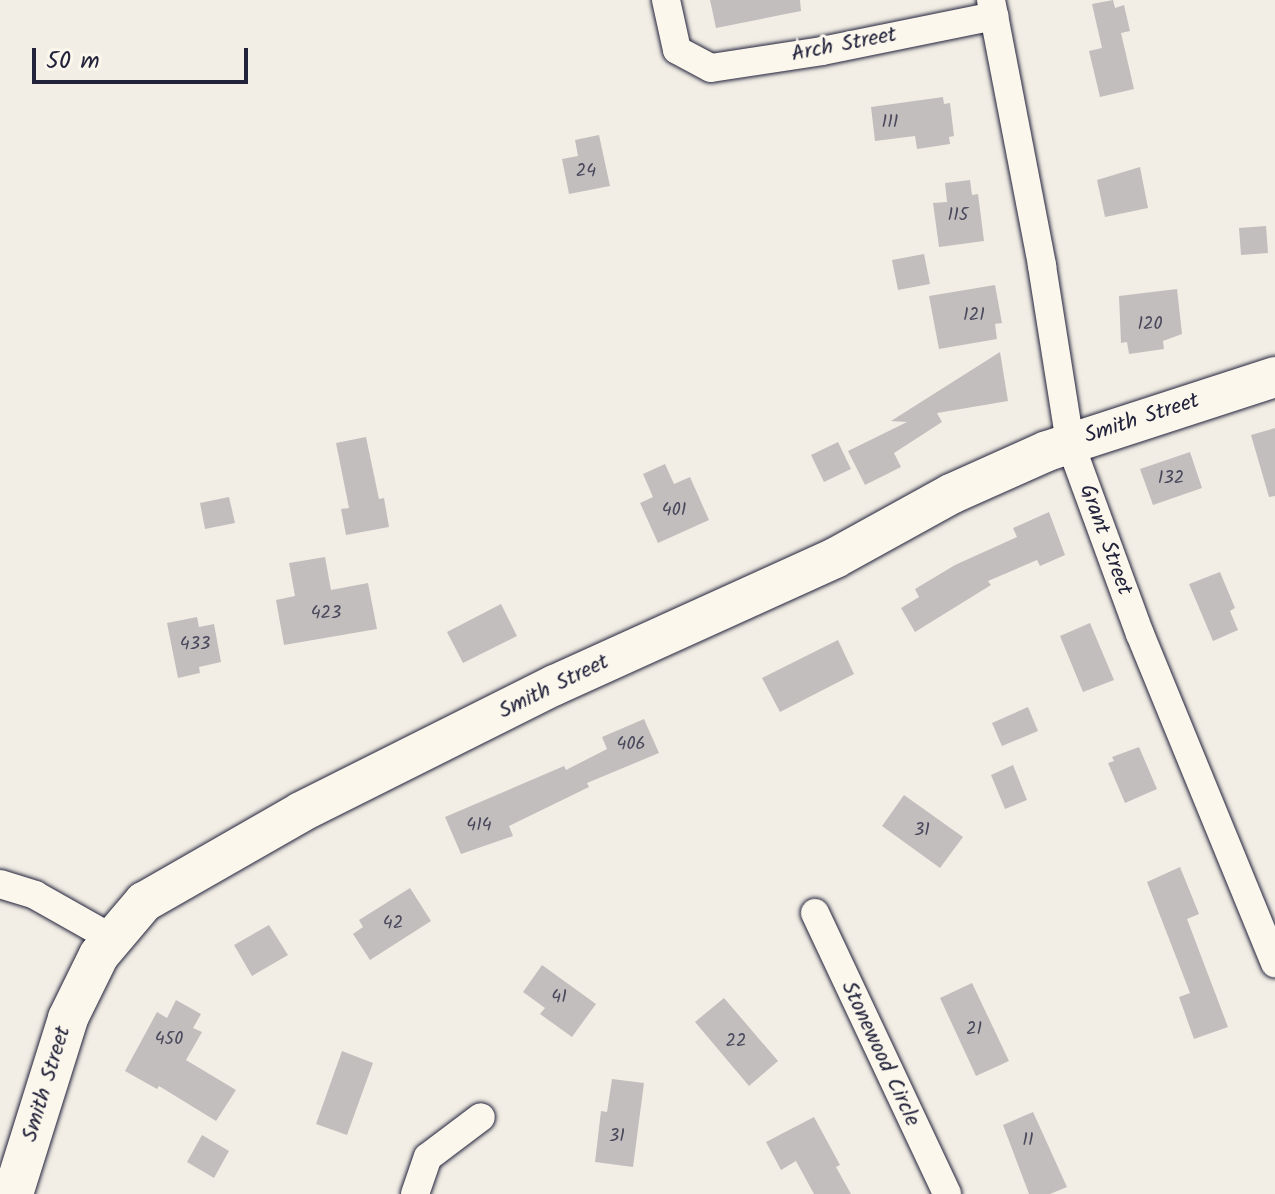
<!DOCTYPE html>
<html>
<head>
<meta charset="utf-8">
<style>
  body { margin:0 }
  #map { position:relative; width:1275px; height:1194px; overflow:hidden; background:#f2eee5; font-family:Kalam,sans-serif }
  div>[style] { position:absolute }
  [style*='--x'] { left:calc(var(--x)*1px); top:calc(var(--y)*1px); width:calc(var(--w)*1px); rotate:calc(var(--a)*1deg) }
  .building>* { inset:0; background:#c2bebe }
  .roads { filter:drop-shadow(0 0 2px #22223b) drop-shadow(0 0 2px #22223b) }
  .street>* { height:28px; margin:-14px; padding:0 14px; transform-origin:14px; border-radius:14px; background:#fbf7ec }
  .secondary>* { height:40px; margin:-20px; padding:0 20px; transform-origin:20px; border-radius:20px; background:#fbf7ec }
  span { translate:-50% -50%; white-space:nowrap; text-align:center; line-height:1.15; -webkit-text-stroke:6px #fbf7ec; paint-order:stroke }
  .number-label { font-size:18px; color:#4a495c }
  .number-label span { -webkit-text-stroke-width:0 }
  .street-label { font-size:22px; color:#22223b }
  .scale { position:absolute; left:32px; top:48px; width:216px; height:36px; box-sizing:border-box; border:4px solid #22223b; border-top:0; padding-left:10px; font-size:24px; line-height:28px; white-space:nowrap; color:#22223b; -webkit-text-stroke:6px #fbf7ec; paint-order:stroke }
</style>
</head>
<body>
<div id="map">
  <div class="building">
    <div style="clip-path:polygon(710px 0,800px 0,801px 11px,716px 28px)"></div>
    <div style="clip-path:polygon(1113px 0,1115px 8px,1124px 5px,1130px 31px,1121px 33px,1134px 89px,1100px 97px,1089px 51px,1102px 48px,1092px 4px)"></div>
    <div style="clip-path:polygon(943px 97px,944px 104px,950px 103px,954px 136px,949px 137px,950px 144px,917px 149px,915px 136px,875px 141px,871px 107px)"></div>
    <div style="clip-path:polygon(599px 135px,610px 186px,569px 194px,562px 159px,578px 156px,575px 140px)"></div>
    <div style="clip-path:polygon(1140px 167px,1148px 208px,1105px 217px,1097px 180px)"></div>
    <div style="clip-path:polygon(970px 180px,972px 195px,978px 194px,984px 241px,939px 247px,933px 203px,947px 202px,945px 183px)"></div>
    <div style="clip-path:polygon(1266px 226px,1268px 253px,1241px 255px,1239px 228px)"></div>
    <div style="clip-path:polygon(924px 254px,930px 284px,898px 290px,892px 260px)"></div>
    <div style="clip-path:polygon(995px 285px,1002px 323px,995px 324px,997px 339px,939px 349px,929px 296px)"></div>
    <div style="clip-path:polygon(1177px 289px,1182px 334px,1163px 341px,1164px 349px,1129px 354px,1127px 342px,1121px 343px,1119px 296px)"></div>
    <div style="clip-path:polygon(1000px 352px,1008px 401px,937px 413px,942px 422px,894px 453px,901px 467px,865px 485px,848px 451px,907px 422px,891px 421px)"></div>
    <div style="clip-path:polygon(1275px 428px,1275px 496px,1269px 497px,1251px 435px)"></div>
    <div style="clip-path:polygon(366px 437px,379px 499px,384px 498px,389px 527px,346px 535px,341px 509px,349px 508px,336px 443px)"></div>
    <div style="clip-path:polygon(838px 442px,851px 469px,824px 482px,811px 455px)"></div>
    <div style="clip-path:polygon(1190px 452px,1202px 488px,1153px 505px,1140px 469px)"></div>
    <div style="clip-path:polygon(665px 464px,674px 484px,690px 477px,709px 520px,658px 543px,640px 503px,653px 497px,643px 474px)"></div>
    <div style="clip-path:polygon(229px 497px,235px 523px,205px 529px,200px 503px)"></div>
    <div style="clip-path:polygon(1049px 512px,1065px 555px,1040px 566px,1037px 560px,988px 581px,991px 585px,915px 632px,901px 608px,919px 597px,915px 589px,955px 565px,1017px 537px,1013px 528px)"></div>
    <div style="clip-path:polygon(325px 557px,331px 590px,368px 583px,377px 629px,284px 645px,276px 600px,295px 596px,289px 563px)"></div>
    <div style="clip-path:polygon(1220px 572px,1235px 608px,1230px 611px,1238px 630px,1213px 641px,1189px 584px)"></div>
    <div style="clip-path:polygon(501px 604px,517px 636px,463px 663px,447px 632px)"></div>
    <div style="clip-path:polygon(197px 617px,199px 627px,214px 624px,221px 662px,199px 667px,200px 673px,178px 678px,167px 623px)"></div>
    <div style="clip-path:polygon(1090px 623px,1114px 680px,1083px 692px,1060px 636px)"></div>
    <div style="clip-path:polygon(838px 640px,854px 674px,780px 712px,762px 678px)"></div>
    <div style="clip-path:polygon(1028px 707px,1038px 731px,1002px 746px,992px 723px)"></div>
    <div style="clip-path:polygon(644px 719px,659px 753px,587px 783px,589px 787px,509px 826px,513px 836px,461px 854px,445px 817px,564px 766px,566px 770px,607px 749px,602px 737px)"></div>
    <div style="clip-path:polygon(1139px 747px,1157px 789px,1125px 803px,1108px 763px,1114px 761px,1112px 757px)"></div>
    <div style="clip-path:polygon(1013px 765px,1027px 800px,1005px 809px,991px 775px)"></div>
    <div style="clip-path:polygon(904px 795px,963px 837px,940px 868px,882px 826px)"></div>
    <div style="clip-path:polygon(1180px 867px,1199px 914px,1187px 919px,1228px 1027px,1194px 1039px,1179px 997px,1190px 993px,1147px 882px)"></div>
    <div style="clip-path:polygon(410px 888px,431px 921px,370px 960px,353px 934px,363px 927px,359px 920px)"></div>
    <div style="clip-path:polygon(269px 925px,288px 955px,252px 976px,234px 945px)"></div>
    <div style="clip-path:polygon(542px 965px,596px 1004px,572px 1037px,540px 1014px,545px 1008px,523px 992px)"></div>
    <div style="clip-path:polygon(972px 983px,1009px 1061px,976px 1076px,940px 998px)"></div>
    <div style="clip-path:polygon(724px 998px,778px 1061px,749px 1086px,695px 1022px)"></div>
    <div style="clip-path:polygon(176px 1000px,201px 1014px,193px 1028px,202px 1032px,186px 1060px,236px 1090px,216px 1121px,159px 1086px,157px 1089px,125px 1071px,157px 1012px,167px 1018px)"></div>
    <div style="clip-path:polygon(342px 1051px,373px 1063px,347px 1135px,316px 1124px)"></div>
    <div style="clip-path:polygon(612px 1079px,644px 1083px,633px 1167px,595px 1162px,601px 1111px,607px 1112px)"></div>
    <div style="clip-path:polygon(1033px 1112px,1067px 1187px,1050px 1194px,1029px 1194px,1003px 1125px)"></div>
    <div style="clip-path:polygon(814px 1117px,840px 1165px,836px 1167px,851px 1194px,814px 1194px,796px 1161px,781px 1170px,766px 1142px)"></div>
    <div style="clip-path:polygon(202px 1135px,229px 1151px,214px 1178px,187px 1162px)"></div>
  </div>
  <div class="roads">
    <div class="street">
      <div style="--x:666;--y:0;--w:51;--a:77.6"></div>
      <div style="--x:677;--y:50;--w:38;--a:28"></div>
      <div style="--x:711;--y:68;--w:112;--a:-8.7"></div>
      <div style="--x:822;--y:51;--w:176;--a:-11.5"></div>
      <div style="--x:991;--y:0;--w:271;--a:79.1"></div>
      <div style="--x:1042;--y:266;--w:179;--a:81"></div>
      <div style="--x:1070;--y:443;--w:203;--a:69.9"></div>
      <div style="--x:1140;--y:634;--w:356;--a:67.7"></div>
      <div style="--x:0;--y:884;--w:37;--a:17"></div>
      <div style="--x:35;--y:895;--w:90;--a:29.4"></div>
      <div style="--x:815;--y:913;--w:310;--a:64.8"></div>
      <div style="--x:415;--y:1194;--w:39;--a:-71"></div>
      <div style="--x:428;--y:1157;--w:66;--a:-37"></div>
    </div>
    <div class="secondary">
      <div style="--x:13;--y:1194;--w:184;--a:-72.6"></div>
      <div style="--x:68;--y:1018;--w:70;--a:-63.8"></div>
      <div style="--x:99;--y:955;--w:70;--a:-49.7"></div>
      <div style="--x:144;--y:902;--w:181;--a:-29.8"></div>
      <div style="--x:301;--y:812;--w:284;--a:-26.6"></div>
      <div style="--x:555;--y:685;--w:307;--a:-24.4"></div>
      <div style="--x:835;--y:558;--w:132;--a:-28.9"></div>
      <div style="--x:951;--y:494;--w:105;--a:-24.1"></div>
      <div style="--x:1047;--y:451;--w:240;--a:-18"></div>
    </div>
  </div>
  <div class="number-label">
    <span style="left:890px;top:123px">111</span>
    <span style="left:586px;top:172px">24</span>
    <span style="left:958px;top:216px">115</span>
    <span style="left:974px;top:316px">121</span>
    <span style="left:1150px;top:325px">120</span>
    <span style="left:1171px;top:479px">132</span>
    <span style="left:674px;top:511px">401</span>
    <span style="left:326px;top:614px">423</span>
    <span style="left:195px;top:645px">433</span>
    <span style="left:631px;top:745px">406</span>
    <span style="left:479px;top:826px">414</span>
    <span style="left:922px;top:831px">31</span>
    <span style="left:393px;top:924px">42</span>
    <span style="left:559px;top:998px">41</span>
    <span style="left:974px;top:1030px">21</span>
    <span style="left:169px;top:1040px">450</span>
    <span style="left:736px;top:1042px">22</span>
    <span style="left:617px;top:1137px">31</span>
    <span style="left:1028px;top:1141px">11</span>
  </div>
  <div class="street-label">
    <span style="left:844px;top:45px;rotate:-11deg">Arch Street</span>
    <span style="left:1142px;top:419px;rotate:-18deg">Smith Street</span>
    <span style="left:1105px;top:540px;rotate:70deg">Grant Street</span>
    <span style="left:554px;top:687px;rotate:-26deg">Smith Street</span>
    <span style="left:880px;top:1054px;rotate:65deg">Stonewood Circle</span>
    <span style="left:47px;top:1084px;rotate:-73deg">Smith Street</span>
  </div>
  <div class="scale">50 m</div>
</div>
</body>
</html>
